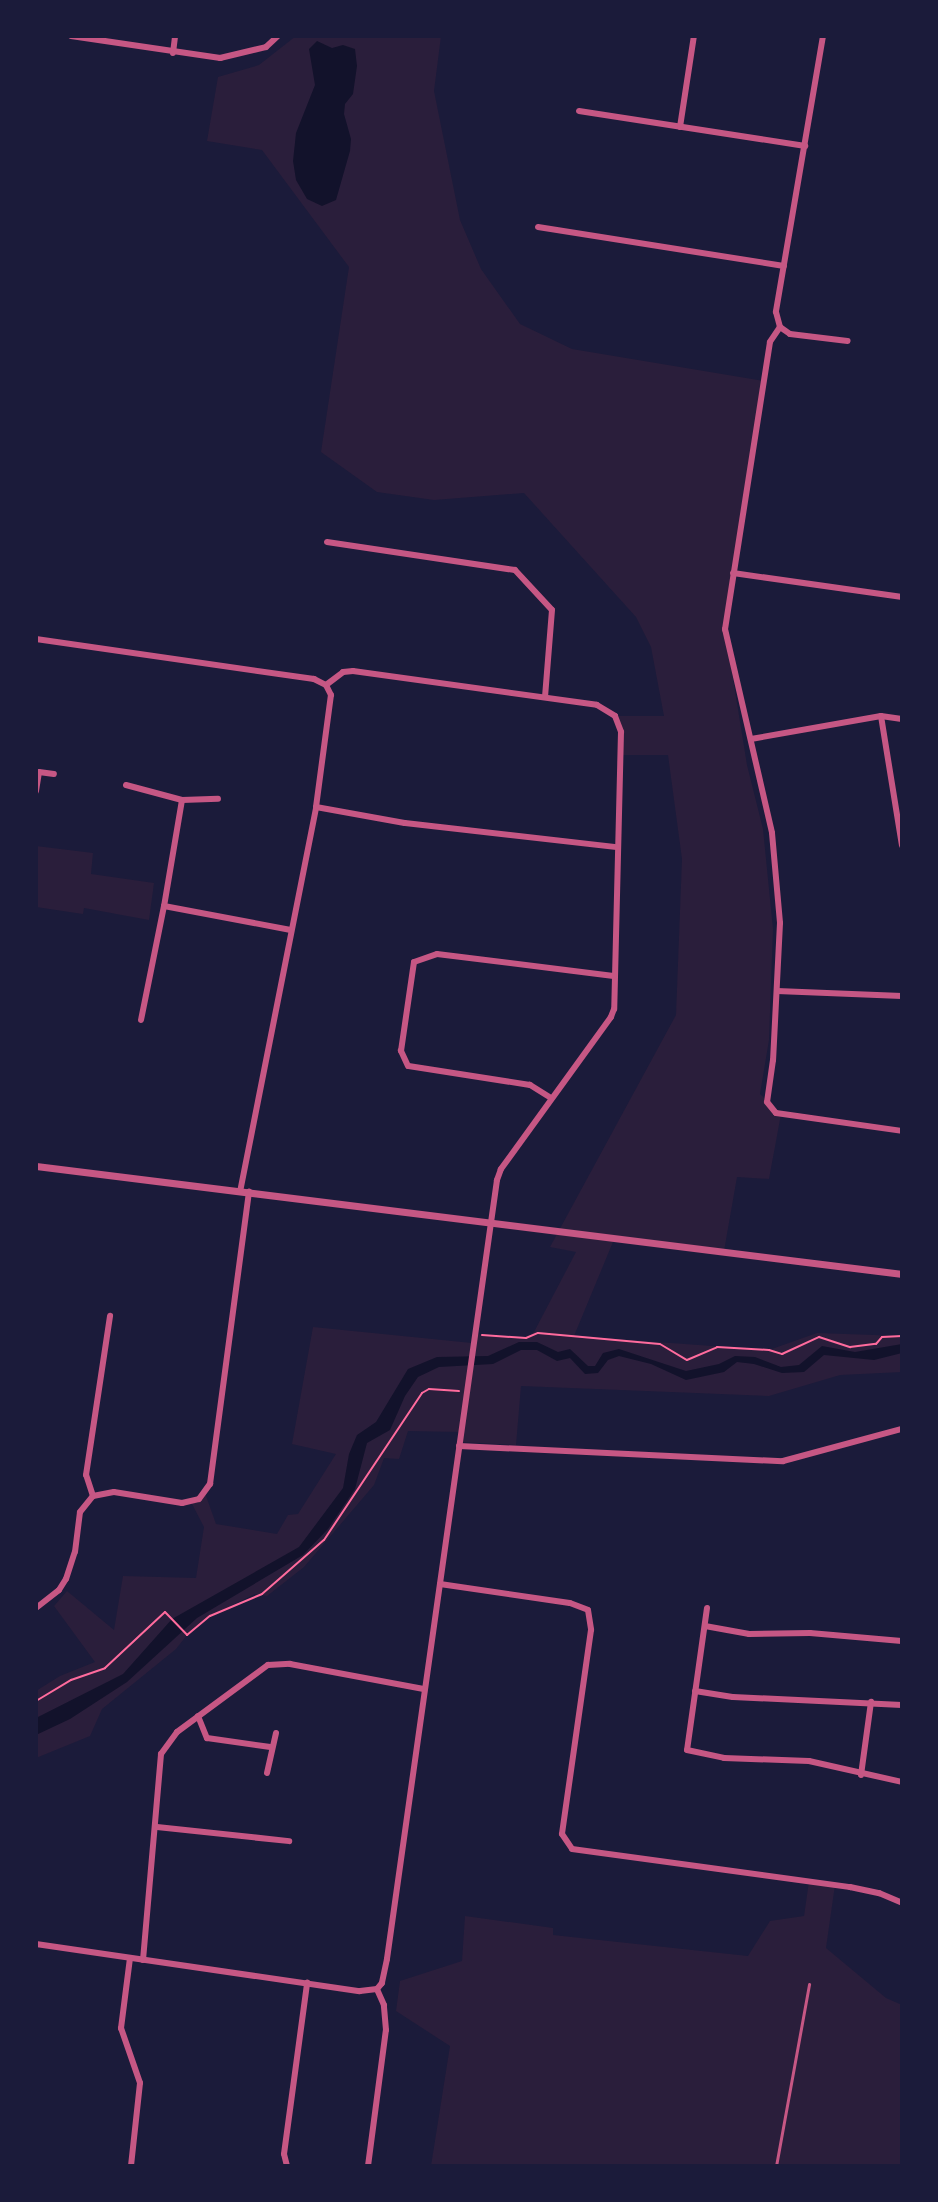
<!DOCTYPE html>
<html>
<head>
<meta charset="utf-8">
<style>
  body { margin:0 }
  #map { position:relative; width:938px; height:2202px; overflow:hidden; background:#1b1b3a; font-family:"Public Sans",sans-serif }
  div>[style] { position:absolute }
  [style*='--x'] { left:calc(var(--x)*1px); top:calc(var(--y)*1px); width:calc(var(--w)*1px); rotate:calc(var(--a)*1deg) }
  .green>* { inset:0; background:#2a1e3b }
  .water>* { inset:0; background:#12122b }
  .path>* { height:2px; margin:-1px; padding:0 1px; transform-origin:1px; border-radius:1px; background:#ff6b9d }
  .service>* { height:3px; margin:-1.5px; padding:0 1.5px; transform-origin:1.5px; border-radius:1.5px; background:#c65784 }
  .minor>* { height:6px; margin:-3px; padding:0 3px; transform-origin:3px; border-radius:3px; background:#c65784 }
  .tertiary>* { height:7px; margin:-3.5px; padding:0 3.5px; transform-origin:3.5px; border-radius:3.5px; background:#c65784 }
  span { translate:-50% -50%; white-space:nowrap; text-align:center; line-height:1.15; -webkit-text-stroke:6px #1b1b3a; paint-order:stroke }
  .frame { position:absolute; inset:0; border:38px solid #1b1b3a; pointer-events:none }
</style>
</head>
<body>
<div id="map">
  <div class="green">
    <div style="clip-path:polygon(296px 36px,441px 36px,434px 91px,460px 220px,481px 269px,520px 324px,572px 349px,764px 381px,725px 629px,747px 765px,763px 829px,773px 929px,769px 1040px,760px 1094px,781px 1114px,769px 1179px,737px 1177px,724px 1251px,615px 1237px,574px 1336px,769px 1350px,817px 1333px,902px 1336px,902px 1372px,840px 1375px,769px 1396px,521px 1386px,516px 1445px,460px 1442px,461px 1432px,408px 1431px,399px 1459px,384px 1458px,374px 1485px,304px 1567px,267px 1596px,255px 1594px,210px 1616px,187px 1635px,176px 1649px,102px 1709px,90px 1736px,36px 1758px,36px 1691px,60px 1676px,95px 1662px,54px 1606px,67px 1591px,114px 1630px,123px 1576px,196px 1578px,204px 1527px,191px 1502px,205px 1493px,216px 1524px,277px 1534px,288px 1515px,298px 1514px,336px 1454px,292px 1444px,313px 1327px,472px 1343px,474px 1334px,526px 1338px,534px 1332px,576px 1252px,550px 1247px,676px 1015px,682px 859px,668px 755px,622px 755px,621px 732px,615px 716px,664px 716px,651px 647px,636px 617px,524px 493px,434px 500px,377px 492px,321px 452px,349px 267px,262px 150px,207px 141px,218px 77px,259px 65px)"></div>
    <div style="clip-path:polygon(36px 846px,93px 853px,91px 874px,154px 883px,149px 920px,84px 908px,83px 914px,36px 907px)"></div>
    <div style="clip-path:polygon(809px 1881px,835px 1885px,826px 1948px,886px 1998px,902px 2005px,902px 2166px,431px 2166px,450px 2046px,396px 2011px,400px 1981px,462px 1961px,465px 1916px,553px 1928px,553px 1935px,748px 1956px,770px 1921px,804px 1916px)"></div>
  </div>
  <div class="water">
    <div style="clip-path:polygon(317px 41px,332px 48px,343px 45px,355px 49px,357px 66px,353px 94px,345px 104px,344px 114px,351px 139px,350px 151px,336px 200px,322px 206px,307px 199px,296px 180px,293px 161px,296px 133px,315px 85px,309px 49px)"></div>
    <div style="clip-path:polygon(519px 1342px,537px 1342px,558px 1352px,570px 1349px,588px 1366px,595px 1366px,603px 1353px,619px 1349px,686px 1371px,719px 1364px,735px 1356px,755px 1357px,781px 1367px,799px 1365px,822px 1346px,855px 1352px,902px 1344px,902px 1353px,874px 1360px,824px 1355px,804px 1372px,782px 1373px,754px 1364px,737px 1362px,724px 1372px,686px 1380px,651px 1364px,619px 1356px,608px 1360px,598px 1373px,585px 1374px,570px 1358px,557px 1361px,537px 1350px,521px 1350px,493px 1364px,439px 1367px,418px 1377px,405px 1396px,390px 1430px,367px 1443px,355px 1489px,328px 1529px,303px 1555px,197px 1618px,127px 1682px,70px 1719px,36px 1735px,36px 1718px,123px 1674px,172px 1619px,299px 1547px,343px 1488px,349px 1454px,357px 1435px,376px 1422px,408px 1369px,437px 1357px,488px 1356px)"></div>
  </div>
  <div class="path">
    <div style="--x:482;--y:1335;--w:44;--a:3.9"></div>
    <div style="--x:526;--y:1338;--w:13;--a:-23"></div>
    <div style="--x:538;--y:1333;--w:122;--a:5.2"></div>
    <div style="--x:660;--y:1344;--w:31;--a:31"></div>
    <div style="--x:687;--y:1360;--w:33;--a:-23"></div>
    <div style="--x:717;--y:1347;--w:52;--a:3.3"></div>
    <div style="--x:769;--y:1350;--w:14;--a:17"></div>
    <div style="--x:782;--y:1354;--w:41;--a:-24.7"></div>
    <div style="--x:819;--y:1337;--w:33;--a:18"></div>
    <div style="--x:850;--y:1347;--w:26;--a:-7"></div>
    <div style="--x:876;--y:1344;--w:9;--a:-49"></div>
    <div style="--x:882;--y:1337;--w:20;--a:-3"></div>
    <div style="--x:36;--y:1701;--w:41;--a:-31"></div>
    <div style="--x:71;--y:1680;--w:36;--a:-19"></div>
    <div style="--x:105;--y:1668;--w:82;--a:-43"></div>
    <div style="--x:165;--y:1612;--w:32;--a:46"></div>
    <div style="--x:187;--y:1635;--w:30;--a:-40"></div>
    <div style="--x:210;--y:1616;--w:56;--a:-22.9"></div>
    <div style="--x:262;--y:1594;--w:82;--a:-41.1"></div>
    <div style="--x:324;--y:1540;--w:177;--a:-56.3"></div>
    <div style="--x:422;--y:1393;--w:8;--a:-30"></div>
    <div style="--x:429;--y:1389;--w:30;--a:4"></div>
  </div>
  <div class="service">
    <div style="--x:776;--y:2166;--w:185;--a:-79.7"></div>
  </div>
  <div class="minor">
    <div style="--x:71;--y:36;--w:151;--a:8.4"></div>
    <div style="--x:220;--y:58;--w:47;--a:-13.4"></div>
    <div style="--x:266;--y:47;--w:16;--a:-43"></div>
    <div style="--x:823;--y:36;--w:280;--a:99.7"></div>
    <div style="--x:776;--y:312;--w:16;--a:75"></div>
    <div style="--x:780;--y:327;--w:18;--a:124"></div>
    <div style="--x:770;--y:342;--w:291;--a:98.9"></div>
    <div style="--x:725;--y:629;--w:209;--a:77"></div>
    <div style="--x:772;--y:833;--w:90;--a:84.9"></div>
    <div style="--x:780;--y:923;--w:137;--a:92.9"></div>
    <div style="--x:773;--y:1060;--w:42;--a:98.1"></div>
    <div style="--x:767;--y:1102;--w:14;--a:51"></div>
    <div style="--x:776;--y:1113;--w:127;--a:8.1"></div>
    <div style="--x:173;--y:53;--w:17;--a:-83"></div>
    <div style="--x:579;--y:111;--w:229;--a:8.8"></div>
    <div style="--x:680;--y:127;--w:92;--a:-81.3"></div>
    <div style="--x:538;--y:227;--w:249;--a:9"></div>
    <div style="--x:780;--y:327;--w:12;--a:35"></div>
    <div style="--x:790;--y:334;--w:58;--a:6.9"></div>
    <div style="--x:327;--y:542;--w:190;--a:8.5"></div>
    <div style="--x:515;--y:570;--w:54;--a:47.2"></div>
    <div style="--x:552;--y:610;--w:87;--a:94.6"></div>
    <div style="--x:733;--y:573;--w:171;--a:8.1"></div>
    <div style="--x:36;--y:639;--w:281;--a:8.2"></div>
    <div style="--x:314;--y:679;--w:13;--a:27"></div>
    <div style="--x:326;--y:685;--w:21;--a:-37"></div>
    <div style="--x:343;--y:672;--w:10;--a:-6"></div>
    <div style="--x:353;--y:671;--w:246;--a:7.9"></div>
    <div style="--x:597;--y:705;--w:21;--a:31"></div>
    <div style="--x:615;--y:716;--w:17;--a:69"></div>
    <div style="--x:621;--y:732;--w:277;--a:91.4"></div>
    <div style="--x:614;--y:1009;--w:9;--a:111"></div>
    <div style="--x:611;--y:1017;--w:188;--a:125.9"></div>
    <div style="--x:501;--y:1169;--w:12;--a:110"></div>
    <div style="--x:497;--y:1180;--w:787;--a:98.04"></div>
    <div style="--x:387;--y:1959;--w:25;--a:102"></div>
    <div style="--x:382;--y:1983;--w:8;--a:130"></div>
    <div style="--x:881;--y:716;--w:131;--a:80.8"></div>
    <div style="--x:751;--y:739;--w:132;--a:-10"></div>
    <div style="--x:881;--y:716;--w:21;--a:8"></div>
    <div style="--x:126;--y:785;--w:58;--a:15"></div>
    <div style="--x:182;--y:800;--w:36;--a:-2"></div>
    <div style="--x:36;--y:791;--w:19;--a:-81"></div>
    <div style="--x:39;--y:772;--w:15;--a:8"></div>
    <div style="--x:182;--y:800;--w:108;--a:99.6"></div>
    <div style="--x:164;--y:906;--w:129;--a:10.7"></div>
    <div style="--x:316;--y:807;--w:90;--a:10.2"></div>
    <div style="--x:405;--y:823;--w:213;--a:6.5"></div>
    <div style="--x:777;--y:991;--w:125;--a:2.3"></div>
    <div style="--x:141;--y:1020;--w:116;--a:-78.6"></div>
    <div style="--x:551;--y:1098;--w:25;--a:-148"></div>
    <div style="--x:530;--y:1085;--w:123;--a:-171.1"></div>
    <div style="--x:408;--y:1066;--w:17;--a:-115"></div>
    <div style="--x:401;--y:1051;--w:90;--a:-81.7"></div>
    <div style="--x:414;--y:962;--w:24;--a:-19"></div>
    <div style="--x:437;--y:954;--w:178;--a:7.1"></div>
    <div style="--x:240;--y:1192;--w:392;--a:-78.8"></div>
    <div style="--x:316;--y:807;--w:113;--a:-82.4"></div>
    <div style="--x:331;--y:695;--w:11;--a:-117"></div>
    <div style="--x:459;--y:1446;--w:324;--a:2.7"></div>
    <div style="--x:783;--y:1461;--w:123;--a:-15.1"></div>
    <div style="--x:93;--y:1496;--w:22;--a:-108"></div>
    <div style="--x:86;--y:1475;--w:161;--a:-81.4"></div>
    <div style="--x:440;--y:1584;--w:131;--a:8.3"></div>
    <div style="--x:570;--y:1603;--w:19;--a:21"></div>
    <div style="--x:588;--y:1610;--w:20;--a:81"></div>
    <div style="--x:591;--y:1630;--w:206;--a:98.1"></div>
    <div style="--x:562;--y:1834;--w:18;--a:56"></div>
    <div style="--x:572;--y:1849;--w:281;--a:7.8"></div>
    <div style="--x:850;--y:1887;--w:30;--a:12"></div>
    <div style="--x:879;--y:1893;--w:25;--a:23"></div>
    <div style="--x:36;--y:1608;--w:29;--a:-38"></div>
    <div style="--x:59;--y:1590;--w:13;--a:-58"></div>
    <div style="--x:66;--y:1579;--w:28;--a:-72"></div>
    <div style="--x:75;--y:1552;--w:40;--a:-82.9"></div>
    <div style="--x:80;--y:1512;--w:21;--a:-51"></div>
    <div style="--x:93;--y:1496;--w:21;--a:-11"></div>
    <div style="--x:114;--y:1492;--w:69;--a:9.2"></div>
    <div style="--x:182;--y:1503;--w:17;--a:-13"></div>
    <div style="--x:199;--y:1499;--w:19;--a:-54"></div>
    <div style="--x:210;--y:1484;--w:295;--a:-82.4"></div>
    <div style="--x:707;--y:1608;--w:143;--a:98"></div>
    <div style="--x:687;--y:1750;--w:38;--a:12"></div>
    <div style="--x:724;--y:1758;--w:85;--a:2"></div>
    <div style="--x:809;--y:1761;--w:95;--a:12.7"></div>
    <div style="--x:705;--y:1626;--w:45;--a:10.3"></div>
    <div style="--x:749;--y:1634;--w:61;--a:-0.9"></div>
    <div style="--x:810;--y:1633;--w:92;--a:5"></div>
    <div style="--x:695;--y:1691;--w:38;--a:9"></div>
    <div style="--x:733;--y:1697;--w:169;--a:2.7"></div>
    <div style="--x:198;--y:1716;--w:24;--a:68"></div>
    <div style="--x:207;--y:1738;--w:64;--a:8.1"></div>
    <div style="--x:267;--y:1773;--w:41;--a:-77.3"></div>
    <div style="--x:861;--y:1775;--w:74;--a:-82.2"></div>
    <div style="--x:157;--y:1827;--w:133;--a:6.1"></div>
    <div style="--x:36;--y:1944;--w:327;--a:8.3"></div>
    <div style="--x:360;--y:1991;--w:17;--a:-7"></div>
    <div style="--x:130;--y:1958;--w:71;--a:97.3"></div>
    <div style="--x:121;--y:2028;--w:58;--a:70.9"></div>
    <div style="--x:140;--y:2083;--w:83;--a:96.2"></div>
    <div style="--x:143;--y:1960;--w:207;--a:-85"></div>
    <div style="--x:161;--y:1754;--w:27;--a:-54"></div>
    <div style="--x:177;--y:1732;--w:113;--a:-36.4"></div>
    <div style="--x:268;--y:1665;--w:22;--a:-3"></div>
    <div style="--x:290;--y:1664;--w:136;--a:10.6"></div>
    <div style="--x:287;--y:2166;--w:12;--a:-104"></div>
    <div style="--x:284;--y:2154;--w:173;--a:-82.3"></div>
    <div style="--x:368;--y:2166;--w:137;--a:-82.5"></div>
    <div style="--x:386;--y:2030;--w:25;--a:-95"></div>
    <div style="--x:384;--y:2005;--w:17;--a:-114"></div>
  </div>
  <div class="tertiary">
    <div style="--x:36;--y:1166;--w:873;--a:7.11"></div>
  </div>
  <div class="frame"></div>
</div>
</body>
</html>
